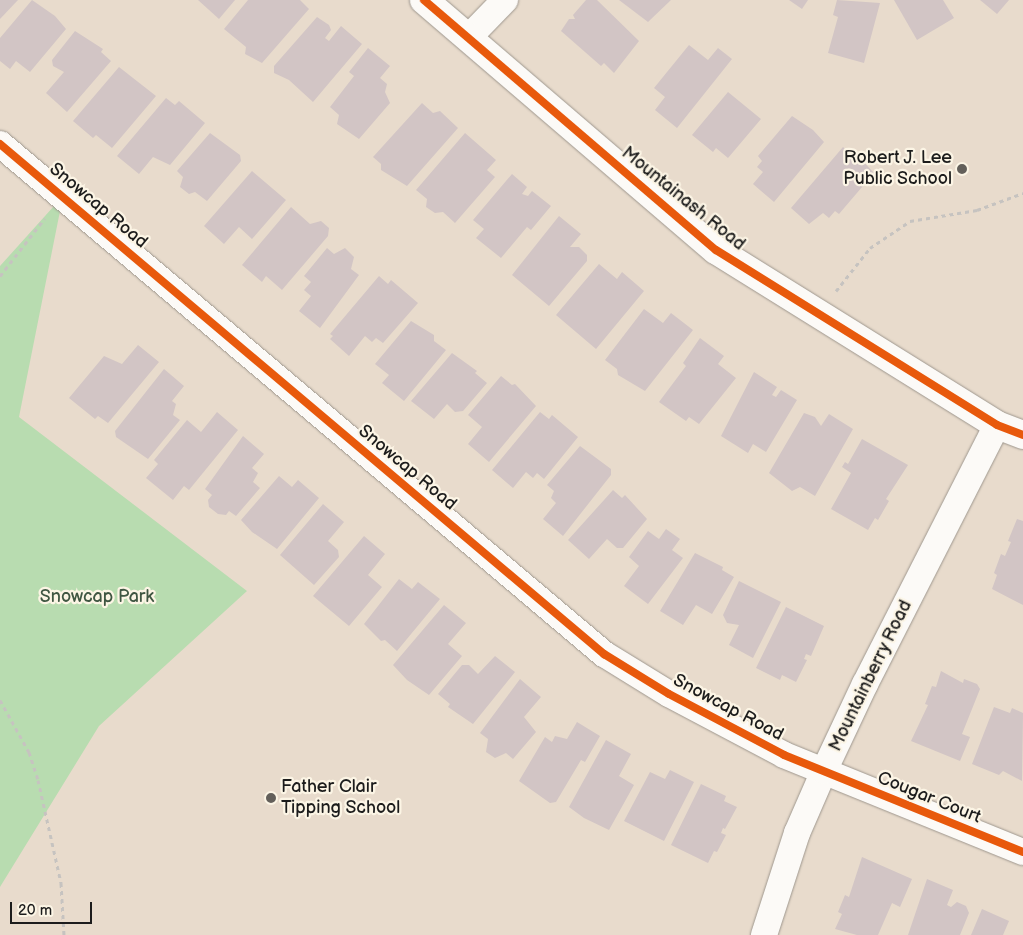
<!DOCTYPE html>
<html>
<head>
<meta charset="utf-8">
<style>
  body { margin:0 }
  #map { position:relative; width:1023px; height:935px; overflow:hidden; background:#e8dbcc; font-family:"Balsamiq Sans",sans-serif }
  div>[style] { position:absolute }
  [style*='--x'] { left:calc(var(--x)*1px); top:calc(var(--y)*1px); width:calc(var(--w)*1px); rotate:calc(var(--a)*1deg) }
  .green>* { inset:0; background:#b8dcb0 }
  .building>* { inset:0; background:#d2c5c5 }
  .path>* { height:3px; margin-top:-1.5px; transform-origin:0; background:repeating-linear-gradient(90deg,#c6c3c0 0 4px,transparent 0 8px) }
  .roads { filter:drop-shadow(0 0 1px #9e978e) drop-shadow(0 0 1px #9e978e) }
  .minor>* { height:26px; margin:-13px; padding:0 13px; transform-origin:13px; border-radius:13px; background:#fcfaf7 }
  .tertiary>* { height:28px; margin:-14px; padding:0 14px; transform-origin:14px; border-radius:14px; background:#fcfaf7 }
  .cycleway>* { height:8px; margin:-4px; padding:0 4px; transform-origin:4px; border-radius:4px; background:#e8590c }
  .dots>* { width:14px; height:14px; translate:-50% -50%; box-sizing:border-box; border:2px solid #fcf5e5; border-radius:50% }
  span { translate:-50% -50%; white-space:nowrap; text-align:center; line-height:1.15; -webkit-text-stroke:4.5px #fcf5e5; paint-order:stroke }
  .poi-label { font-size:18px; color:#1c1c1c }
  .right { translate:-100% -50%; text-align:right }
  .left { translate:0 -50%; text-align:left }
  .street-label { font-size:18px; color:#1c1c1c }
  .park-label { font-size:18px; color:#3f5642 }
  .scale { position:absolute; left:10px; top:902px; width:82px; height:22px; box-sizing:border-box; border:2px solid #1c1c1c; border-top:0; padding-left:6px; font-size:15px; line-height:18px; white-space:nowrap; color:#1c1c1c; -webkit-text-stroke:4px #fcf5e5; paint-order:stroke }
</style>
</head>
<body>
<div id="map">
  <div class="green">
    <div style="clip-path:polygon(63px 196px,19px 417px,247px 591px,99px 726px,0 887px,0 266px)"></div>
  </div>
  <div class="building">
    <div style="clip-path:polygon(0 0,18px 0,0 19px)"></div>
    <div style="clip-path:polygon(32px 0,55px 16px,66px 29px,30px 72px,16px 61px,10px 69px,0 61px,0 38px)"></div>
    <div style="clip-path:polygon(198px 0,235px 0,219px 19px)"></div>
    <div style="clip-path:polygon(248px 0,300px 0,309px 9px,262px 63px,245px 54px,246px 47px,224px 29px)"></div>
    <div style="clip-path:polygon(586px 0,597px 0,639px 41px,614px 73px,604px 63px,601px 66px,561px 31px,569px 19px,575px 19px,573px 15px)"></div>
    <div style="clip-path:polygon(619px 0,671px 0,648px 22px)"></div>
    <div style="clip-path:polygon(789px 0,808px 0,802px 9px)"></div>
    <div style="clip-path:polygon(837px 0,880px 3px,864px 63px,828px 53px,838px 17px,833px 15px)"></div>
    <div style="clip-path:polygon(894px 0,943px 0,954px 18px,917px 40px)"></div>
    <div style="clip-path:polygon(980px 0,1009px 0,997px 14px)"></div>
    <div style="clip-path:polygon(317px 17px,329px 25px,331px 30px,325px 38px,329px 41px,341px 26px,362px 44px,313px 102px,289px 80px,274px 73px,274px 66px)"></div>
    <div style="clip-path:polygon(75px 31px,103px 49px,101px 52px,111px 61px,67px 112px,46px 93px,64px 72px,53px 66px,52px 60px)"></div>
    <div style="clip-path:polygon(689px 45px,708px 60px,718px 48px,732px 59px,677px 128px,655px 110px,665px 97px,654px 88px)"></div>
    <div style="clip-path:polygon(368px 48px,390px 66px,380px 78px,387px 84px,385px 92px,390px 103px,359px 139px,337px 124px,339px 115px,330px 107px,354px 76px,349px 72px)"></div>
    <div style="clip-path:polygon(119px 67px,156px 96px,112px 148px,96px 135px,93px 138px,73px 121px)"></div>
    <div style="clip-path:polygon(728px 92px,761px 119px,728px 158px,716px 148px,713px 152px,692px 135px)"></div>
    <div style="clip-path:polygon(166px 98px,175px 105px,179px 101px,205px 123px,170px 165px,153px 157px,139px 174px,117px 156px)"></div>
    <div style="clip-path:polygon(422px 103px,433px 113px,440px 111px,458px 128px,407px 186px,381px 170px,381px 164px,373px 157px)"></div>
    <div style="clip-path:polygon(792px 116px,813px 130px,824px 142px,774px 202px,753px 184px,763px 172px,757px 167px,762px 161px,758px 156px)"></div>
    <div style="clip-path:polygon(210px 133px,240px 155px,241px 161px,207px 201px,195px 192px,189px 194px,180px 187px,183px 177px,177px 171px)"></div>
    <div style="clip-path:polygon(465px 133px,496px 160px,487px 170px,495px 177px,455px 223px,443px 212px,435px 213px,426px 207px,427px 199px,416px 190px)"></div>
    <div style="clip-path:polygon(843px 147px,854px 157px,857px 155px,874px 173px,839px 214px,835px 211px,829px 218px,823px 213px,809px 224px,791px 208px)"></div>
    <div style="clip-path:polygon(252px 171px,286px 200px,252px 239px,239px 227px,224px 244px,204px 226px)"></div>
    <div style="clip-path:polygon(512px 174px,527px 187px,522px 194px,528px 196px,532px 191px,551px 206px,531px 230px,527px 227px,501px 258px,476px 238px,484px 229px,473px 220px)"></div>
    <div style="clip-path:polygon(291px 207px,310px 224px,321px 221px,329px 228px,328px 236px,282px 290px,266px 276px,262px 282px,242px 265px)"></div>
    <div style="clip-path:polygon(559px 216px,581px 234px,570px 247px,579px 247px,587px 255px,587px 261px,549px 306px,512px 275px)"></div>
    <div style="clip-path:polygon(327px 248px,334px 254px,345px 248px,354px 257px,351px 269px,359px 275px,320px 328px,299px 311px,311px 296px,304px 290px,311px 282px,304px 276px)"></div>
    <div style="clip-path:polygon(599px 264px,617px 279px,622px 272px,644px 291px,596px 349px,556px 315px)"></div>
    <div style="clip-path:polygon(379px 276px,388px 284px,391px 280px,418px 303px,383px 343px,376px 338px,372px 342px,365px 336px,349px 356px,330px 339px,333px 336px,330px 334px)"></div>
    <div style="clip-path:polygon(644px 309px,663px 323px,671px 313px,693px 330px,645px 391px,618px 375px,617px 369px,605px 360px)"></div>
    <div style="clip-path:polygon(411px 321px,434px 335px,434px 341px,446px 350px,404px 401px,382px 383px,389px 375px,375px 364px)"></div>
    <div style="clip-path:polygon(700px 338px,724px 356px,718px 364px,736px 378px,699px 424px,689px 417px,686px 421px,659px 402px,686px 366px,683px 363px)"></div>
    <div style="clip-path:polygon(138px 345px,159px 362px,108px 423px,98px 416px,95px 419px,69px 398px,104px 356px,122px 364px)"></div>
    <div style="clip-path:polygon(452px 353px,477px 371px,475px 373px,487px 383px,463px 411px,455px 412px,447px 404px,434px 419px,411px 401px)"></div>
    <div style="clip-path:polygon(164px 369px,184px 386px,172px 401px,176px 404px,173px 415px,180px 420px,148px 459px,116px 437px,115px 431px)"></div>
    <div style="clip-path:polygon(754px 372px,777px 387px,772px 395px,776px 397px,781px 390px,797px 400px,766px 452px,753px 444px,748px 453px,721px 436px)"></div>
    <div style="clip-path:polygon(501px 376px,512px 385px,515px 384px,536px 406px,489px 462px,468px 444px,482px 427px,468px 415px)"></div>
    <div style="clip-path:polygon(217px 412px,238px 430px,189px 490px,184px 486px,173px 500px,146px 478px,158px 464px,154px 460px,187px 420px,201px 432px)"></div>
    <div style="clip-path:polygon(540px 412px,549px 419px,552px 415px,578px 437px,544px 479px,537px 473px,533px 478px,526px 472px,513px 488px,492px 470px)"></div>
    <div style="clip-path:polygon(804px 413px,815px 417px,821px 426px,829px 414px,853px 429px,815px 496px,800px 487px,792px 491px,769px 473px)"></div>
    <div style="clip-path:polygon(243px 436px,264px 454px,252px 468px,258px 473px,253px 482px,260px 488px,236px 516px,229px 511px,226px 515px,218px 514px,209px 507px,208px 500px,212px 495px,205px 489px)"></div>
    <div style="clip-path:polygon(862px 439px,908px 465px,886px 499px,889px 501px,878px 520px,875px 518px,868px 530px,831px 509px,851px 473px,842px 467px,845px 462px,848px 464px)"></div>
    <div style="clip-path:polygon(580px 446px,611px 469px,611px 475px,563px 536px,543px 519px,556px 503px,551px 498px,554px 491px,547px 485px)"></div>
    <div style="clip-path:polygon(279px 476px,292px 487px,298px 480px,319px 498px,277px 549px,252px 532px,241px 520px)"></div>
    <div style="clip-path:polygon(613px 490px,622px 498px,625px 495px,647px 519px,623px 548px,617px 548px,607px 539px,589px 559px,568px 540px)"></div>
    <div style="clip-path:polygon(323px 504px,344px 522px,328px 541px,338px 550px,339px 557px,314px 585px,280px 555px)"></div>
    <div style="clip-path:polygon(1017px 519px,1023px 521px,1023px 605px,992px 589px,997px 575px,994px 573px,1001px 554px,1005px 556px,1011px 542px,1008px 541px)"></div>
    <div style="clip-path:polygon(666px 529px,680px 539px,672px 550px,683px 558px,648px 604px,624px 586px,639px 566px,629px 557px,648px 531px,659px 539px)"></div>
    <div style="clip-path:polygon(364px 536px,385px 554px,368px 575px,382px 587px,349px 626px,313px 596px)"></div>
    <div style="clip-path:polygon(695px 553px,723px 567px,722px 570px,734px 577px,712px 614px,696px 605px,683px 625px,660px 611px)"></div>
    <div style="clip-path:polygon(399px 579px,412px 589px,418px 582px,440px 599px,397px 651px,385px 640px,381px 641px,364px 624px)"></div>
    <div style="clip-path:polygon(739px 581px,781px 602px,753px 658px,729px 645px,739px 625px,727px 623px,723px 615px)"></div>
    <div style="clip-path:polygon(444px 605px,466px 623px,448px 644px,462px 656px,429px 695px,407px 680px,393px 665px)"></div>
    <div style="clip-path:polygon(786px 607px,824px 626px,811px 656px,806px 654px,804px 659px,807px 660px,796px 682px,782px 675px,780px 680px,756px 668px)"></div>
    <div style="clip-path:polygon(495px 656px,515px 672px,473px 724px,448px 707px,450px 704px,438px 694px,462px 665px,469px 665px,478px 674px)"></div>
    <div style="clip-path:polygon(941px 671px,963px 683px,964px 679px,977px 684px,980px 689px,962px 734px,970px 737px,960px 761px,911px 741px,928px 705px,925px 704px,932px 686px,936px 687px)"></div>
    <div style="clip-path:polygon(520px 679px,541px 697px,524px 717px,536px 732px,513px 759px,506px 753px,495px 758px,486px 752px,488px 739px,480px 733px)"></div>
    <div style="clip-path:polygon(994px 707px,1010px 713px,1012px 708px,1023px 713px,1022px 781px,1003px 771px,999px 775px,972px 764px)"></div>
    <div style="clip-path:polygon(577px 722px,600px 736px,585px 762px,581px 760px,556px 802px,550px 803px,519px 781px,545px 737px,552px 742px,555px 736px,567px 739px)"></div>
    <div style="clip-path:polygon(606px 740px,631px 754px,619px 776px,634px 785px,609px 830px,584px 818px,569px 807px)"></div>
    <div style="clip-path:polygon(670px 770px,694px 782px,664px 841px,624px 821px,650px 772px,665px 779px)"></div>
    <div style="clip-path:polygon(701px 784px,726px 796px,724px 801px,737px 807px,725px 829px,723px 828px,721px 833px,726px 835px,717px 852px,714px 851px,708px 863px,671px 845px)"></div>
    <div style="clip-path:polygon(862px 857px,912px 879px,900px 907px,892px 903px,878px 935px,857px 935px,835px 929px,842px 914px,838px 912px,845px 895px,849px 897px)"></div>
    <div style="clip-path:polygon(927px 879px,953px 890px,947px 905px,951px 907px,957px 902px,966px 906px,969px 913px,960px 935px,908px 935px)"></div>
    <div style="clip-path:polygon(982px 909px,1009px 921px,1003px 935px,971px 935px)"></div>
  </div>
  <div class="path">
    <div style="--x:0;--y:276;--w:73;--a:-52.2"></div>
    <div style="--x:836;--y:291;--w:55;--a:-51.7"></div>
    <div style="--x:870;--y:248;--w:48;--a:-34"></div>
    <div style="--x:910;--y:221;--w:68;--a:-9.3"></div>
    <div style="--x:977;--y:210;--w:49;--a:-20.3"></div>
    <div style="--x:0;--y:700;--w:60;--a:60.9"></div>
    <div style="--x:29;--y:752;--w:29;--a:72"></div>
    <div style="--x:38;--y:780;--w:106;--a:77.4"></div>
    <div style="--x:61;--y:883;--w:52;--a:86.7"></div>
  </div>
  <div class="roads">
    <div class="minor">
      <div style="--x:468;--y:38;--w:53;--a:-45.8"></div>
      <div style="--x:0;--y:144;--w:791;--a:40.18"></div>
      <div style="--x:604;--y:654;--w:76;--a:31.6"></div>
      <div style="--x:669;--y:694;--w:130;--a:27.9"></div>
      <div style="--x:784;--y:755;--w:258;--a:22.1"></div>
      <div style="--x:764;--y:935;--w:107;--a:-72.1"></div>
      <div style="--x:797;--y:833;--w:68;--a:-66.5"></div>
      <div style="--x:824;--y:771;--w:96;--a:-64.8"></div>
      <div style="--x:865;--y:684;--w:291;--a:-63"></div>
    </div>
    <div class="tertiary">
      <div style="--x:424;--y:0;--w:384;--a:40.6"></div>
      <div style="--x:716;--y:250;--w:331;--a:31.9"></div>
      <div style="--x:997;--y:425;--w:28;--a:21"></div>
    </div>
  </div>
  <div class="cycleway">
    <div style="--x:424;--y:0;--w:384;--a:40.6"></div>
    <div style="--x:716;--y:250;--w:331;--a:31.9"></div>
    <div style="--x:997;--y:425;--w:28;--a:21"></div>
    <div style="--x:0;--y:144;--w:791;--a:40.18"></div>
    <div style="--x:604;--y:654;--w:76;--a:31.6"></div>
    <div style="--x:669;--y:694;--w:130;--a:27.9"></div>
    <div style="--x:784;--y:755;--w:258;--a:22.1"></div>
  </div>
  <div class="dots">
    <div style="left:962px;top:169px;background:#635f5a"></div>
    <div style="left:271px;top:798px;background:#635f5a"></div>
  </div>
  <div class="poi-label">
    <span class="right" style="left:952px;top:169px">Robert J. Lee<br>Public School</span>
    <span class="left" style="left:281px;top:798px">Father Clair<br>Tipping School</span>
  </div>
  <div class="street-label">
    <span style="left:683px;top:199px;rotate:39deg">Mountainash Road</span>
    <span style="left:98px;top:206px;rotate:40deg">Snowcap Road</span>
    <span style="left:407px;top:468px;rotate:40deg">Snowcap Road</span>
    <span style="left:871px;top:676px;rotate:-64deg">Mountainberry Road</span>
    <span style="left:728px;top:708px;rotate:28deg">Snowcap Road</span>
    <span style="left:929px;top:798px;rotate:22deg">Cougar Court</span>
  </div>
  <div class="park-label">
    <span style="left:97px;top:597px">Snowcap Park</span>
  </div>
  <div class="scale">20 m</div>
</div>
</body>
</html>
